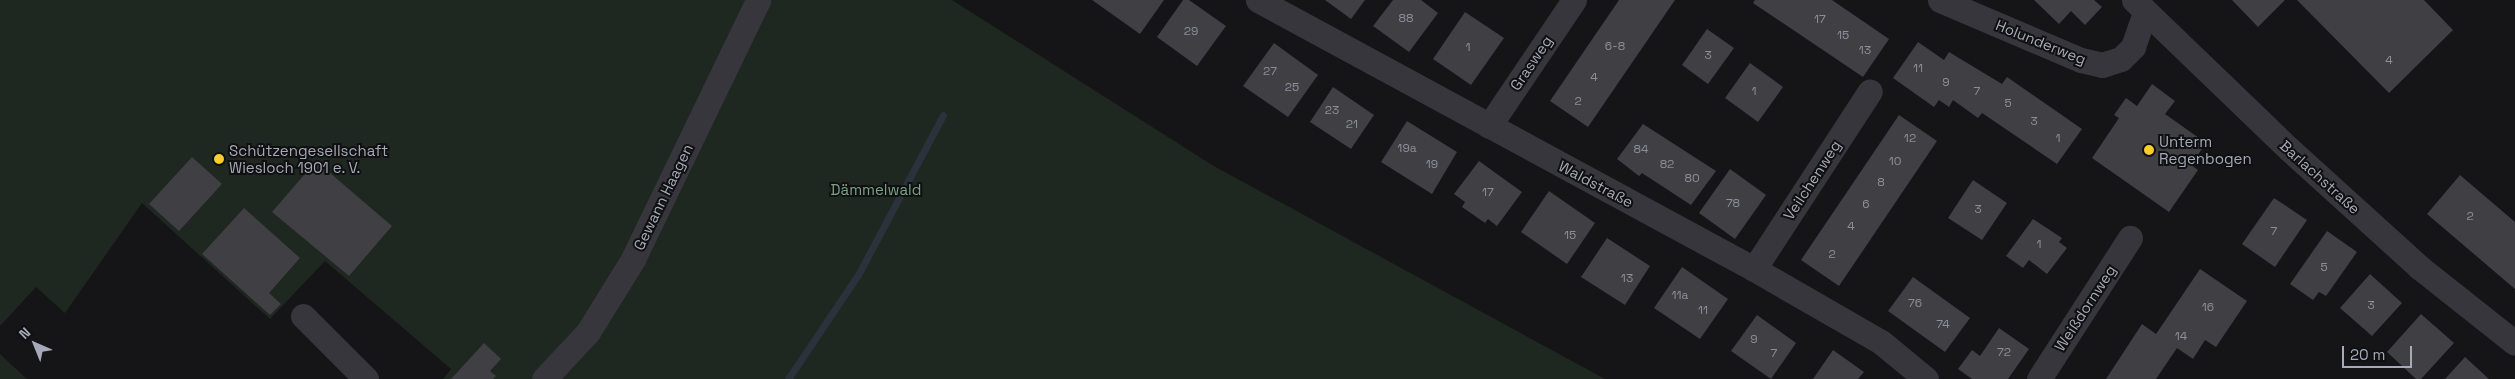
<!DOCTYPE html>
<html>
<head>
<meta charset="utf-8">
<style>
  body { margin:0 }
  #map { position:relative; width:2515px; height:379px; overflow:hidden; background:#151517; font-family:"Space Grotesk",sans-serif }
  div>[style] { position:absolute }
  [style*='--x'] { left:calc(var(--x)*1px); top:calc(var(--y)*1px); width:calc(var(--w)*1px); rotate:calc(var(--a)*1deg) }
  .green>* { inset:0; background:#1f2721 }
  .stream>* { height:7px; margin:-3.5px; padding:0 3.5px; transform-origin:3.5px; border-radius:3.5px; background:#2a323b }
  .building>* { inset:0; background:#3f3f44 }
  .minor>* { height:25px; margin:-12.5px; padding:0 12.5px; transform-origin:12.5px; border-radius:12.5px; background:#36363c }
  .dots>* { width:14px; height:14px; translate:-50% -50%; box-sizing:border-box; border:2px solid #101012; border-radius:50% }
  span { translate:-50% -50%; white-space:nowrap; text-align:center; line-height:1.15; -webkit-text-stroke:4px #101012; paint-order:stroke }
  .number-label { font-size:12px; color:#8c8e9a }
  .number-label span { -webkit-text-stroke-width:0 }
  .street-label { font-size:15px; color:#a6a9b7 }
  .poi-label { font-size:15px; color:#a6a9b7 }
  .left { translate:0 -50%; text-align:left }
  .park-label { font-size:15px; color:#7ca384 }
  .north { position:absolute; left:10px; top:319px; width:50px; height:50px; -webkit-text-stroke:4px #101012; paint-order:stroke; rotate:316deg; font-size:14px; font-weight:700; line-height:20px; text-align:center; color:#a6a9b7 }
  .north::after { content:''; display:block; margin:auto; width:18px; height:22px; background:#a6a9b7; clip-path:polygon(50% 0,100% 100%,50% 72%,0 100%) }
  .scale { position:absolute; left:2342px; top:346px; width:70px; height:22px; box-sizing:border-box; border:2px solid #a6a9b7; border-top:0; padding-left:6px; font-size:15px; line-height:18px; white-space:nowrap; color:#a6a9b7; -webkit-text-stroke:4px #101012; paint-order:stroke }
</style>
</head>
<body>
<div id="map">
  <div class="green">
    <div style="clip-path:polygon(0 0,952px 0,1212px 165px,1605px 379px,443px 379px,451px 369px,325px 261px,270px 319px,142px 203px,65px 313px,36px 287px,0 326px)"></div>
    <div style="clip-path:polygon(0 354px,27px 379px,0 379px)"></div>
  </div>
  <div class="stream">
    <div style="--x:788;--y:379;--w:125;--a:-56.1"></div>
    <div style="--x:858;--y:275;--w:181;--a:-62"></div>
  </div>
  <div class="building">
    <div style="clip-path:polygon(1092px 0,1164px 0,1140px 34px)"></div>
    <div style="clip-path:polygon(1183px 0,1189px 0,1226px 26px,1197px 66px,1157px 37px)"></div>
    <div style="clip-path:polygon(1325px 0,1365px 0,1351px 19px)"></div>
    <div style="clip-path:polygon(1393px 0,1421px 0,1438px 13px,1409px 52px,1373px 26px)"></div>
    <div style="clip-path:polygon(1619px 0,1675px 0,1588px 127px,1550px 101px)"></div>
    <div style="clip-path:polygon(1755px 0,1832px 0,1889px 39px,1863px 77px,1753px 3px)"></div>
    <div style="clip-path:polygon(2034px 0,2094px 0,2102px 7px,2085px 25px,2071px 11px,2059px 24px)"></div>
    <div style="clip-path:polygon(2232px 0,2285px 0,2258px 27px)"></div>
    <div style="clip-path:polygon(2297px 0,2424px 0,2453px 30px,2389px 93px)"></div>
    <div style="clip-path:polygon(1465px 12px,1504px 38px,1471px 85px,1433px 59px)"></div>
    <div style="clip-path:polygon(1707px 29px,1734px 48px,1708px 84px,1682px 65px)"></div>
    <div style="clip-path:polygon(1918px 42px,1944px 60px,1949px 52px,2002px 84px,2007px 77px,2082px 129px,2057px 164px,1982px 113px,1978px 118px,1953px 100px,1949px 107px,1939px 100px,1934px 107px,1893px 78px)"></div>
    <div style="clip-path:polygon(1274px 43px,1318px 75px,1288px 117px,1243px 86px)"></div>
    <div style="clip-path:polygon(1750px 63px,1783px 87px,1758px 122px,1725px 98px)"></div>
    <div style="clip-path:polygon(2152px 84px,2175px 101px,2165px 114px,2206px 143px,2191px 165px,2198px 170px,2169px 212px,2092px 158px,2119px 118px,2114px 115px,2126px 98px,2137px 106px)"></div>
    <div style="clip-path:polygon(1333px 87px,1374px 115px,1351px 149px,1310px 122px)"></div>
    <div style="clip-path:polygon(1899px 115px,1937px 141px,1839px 286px,1801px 260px)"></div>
    <div style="clip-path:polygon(1407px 121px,1457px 152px,1432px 194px,1381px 162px)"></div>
    <div style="clip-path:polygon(1643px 124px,1716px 171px,1691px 205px,1642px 173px,1639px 176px,1617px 159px)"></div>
    <div style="clip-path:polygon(192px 157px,222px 184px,179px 231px,149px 204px)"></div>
    <div style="clip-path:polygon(316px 161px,392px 226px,349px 276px,272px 212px)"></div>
    <div style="clip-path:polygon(1479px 161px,1522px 192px,1497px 226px,1488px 219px,1485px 223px,1462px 207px,1465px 202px,1454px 194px)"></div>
    <div style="clip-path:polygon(1730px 169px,1766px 195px,1735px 239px,1699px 213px)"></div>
    <div style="clip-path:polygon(2460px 175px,2515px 222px,2515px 289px,2427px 214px)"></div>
    <div style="clip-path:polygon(1973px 180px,2007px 203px,1982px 240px,1948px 218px)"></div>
    <div style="clip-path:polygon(1549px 191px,1595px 223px,1567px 264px,1521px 232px)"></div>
    <div style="clip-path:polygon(2274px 198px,2307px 220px,2275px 267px,2242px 244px)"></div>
    <div style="clip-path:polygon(244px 208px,300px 258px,269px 293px,281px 304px,270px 315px,202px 254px)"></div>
    <div style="clip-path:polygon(2033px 219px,2062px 238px,2059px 242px,2067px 248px,2047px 274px,2029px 260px,2023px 268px,2006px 256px)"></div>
    <div style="clip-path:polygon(2327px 231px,2357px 252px,2326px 296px,2319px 292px,2313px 300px,2290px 284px)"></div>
    <div style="clip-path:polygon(1607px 238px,1650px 266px,1625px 305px,1581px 277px)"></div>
    <div style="clip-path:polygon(1682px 267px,1728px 299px,1700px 339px,1654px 308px)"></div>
    <div style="clip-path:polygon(2200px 269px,2247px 301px,2216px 347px,2205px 340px,2193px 359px,2177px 348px,2156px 379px,2106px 379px,2142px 324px,2156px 334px)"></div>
    <div style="clip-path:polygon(2370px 274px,2402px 303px,2372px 336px,2340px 308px)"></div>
    <div style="clip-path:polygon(1913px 277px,1970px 318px,1945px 352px,1888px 311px)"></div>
    <div style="clip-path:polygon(2421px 314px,2454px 343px,2421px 379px,2416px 379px,2387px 352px)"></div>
    <div style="clip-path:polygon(1757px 315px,1796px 343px,1771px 379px,1731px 351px)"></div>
    <div style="clip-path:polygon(1999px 328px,2029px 349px,2008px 379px,1972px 379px,1958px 369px,1972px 350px,1980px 356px)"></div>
    <div style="clip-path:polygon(484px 343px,501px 359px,490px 371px,496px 376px,493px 379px,451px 379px)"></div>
    <div style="clip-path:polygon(1833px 350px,1864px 372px,1858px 379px,1813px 379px)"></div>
    <div style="clip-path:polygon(2465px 357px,2489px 379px,2445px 379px)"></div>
  </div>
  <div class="minor">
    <div style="--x:1258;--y:0;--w:564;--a:28.47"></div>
    <div style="--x:1754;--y:269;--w:146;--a:29.9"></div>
    <div style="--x:1881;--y:342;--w:58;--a:39.4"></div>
    <div style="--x:1940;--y:0;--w:153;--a:23.1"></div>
    <div style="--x:2081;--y:60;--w:22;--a:13"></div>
    <div style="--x:2102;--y:65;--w:20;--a:-18"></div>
    <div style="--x:2121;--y:59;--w:17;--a:-45"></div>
    <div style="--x:2133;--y:47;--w:37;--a:-71"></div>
    <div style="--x:2134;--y:0;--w:215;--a:43.9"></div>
    <div style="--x:2289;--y:149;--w:176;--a:42.2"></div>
    <div style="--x:2419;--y:267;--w:122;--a:38.4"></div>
    <div style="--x:1489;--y:126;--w:152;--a:-56"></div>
    <div style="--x:1754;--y:269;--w:212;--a:-56.9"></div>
    <div style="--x:303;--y:316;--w:89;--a:45"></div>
    <div style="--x:544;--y:379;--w:64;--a:-46.9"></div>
    <div style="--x:588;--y:332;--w:86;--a:-58.3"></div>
    <div style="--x:633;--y:259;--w:288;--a:-64.2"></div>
    <div style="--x:2039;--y:379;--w:168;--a:-57.2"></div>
  </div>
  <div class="dots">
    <div style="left:2149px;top:150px;background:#f8ce2b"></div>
    <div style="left:219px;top:159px;background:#f8ce2b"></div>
  </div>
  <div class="number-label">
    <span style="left:1406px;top:19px">88</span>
    <span style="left:1820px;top:20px">17</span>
    <span style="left:1191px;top:32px">29</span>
    <span style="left:1843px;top:36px">15</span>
    <span style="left:1615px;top:47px">6-8</span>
    <span style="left:1468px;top:48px">1</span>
    <span style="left:1865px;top:51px">13</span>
    <span style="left:1708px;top:56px">3</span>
    <span style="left:2389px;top:61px">4</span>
    <span style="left:1918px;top:69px">11</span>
    <span style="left:1270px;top:72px">27</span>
    <span style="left:1594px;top:78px">4</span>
    <span style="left:1946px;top:83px">9</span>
    <span style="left:1292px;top:88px">25</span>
    <span style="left:1754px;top:92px">1</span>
    <span style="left:1977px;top:92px">7</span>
    <span style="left:1578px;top:102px">2</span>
    <span style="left:2008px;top:104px">5</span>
    <span style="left:1332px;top:111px">23</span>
    <span style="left:2034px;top:122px">3</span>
    <span style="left:1352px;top:125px">21</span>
    <span style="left:1910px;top:139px">12</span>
    <span style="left:2058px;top:139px">1</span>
    <span style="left:1407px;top:149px">19a</span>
    <span style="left:1641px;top:150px">84</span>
    <span style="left:1895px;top:162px">10</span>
    <span style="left:1432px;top:165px">19</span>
    <span style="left:1667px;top:165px">82</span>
    <span style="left:1692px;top:179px">80</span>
    <span style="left:1881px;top:183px">8</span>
    <span style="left:1488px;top:193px">17</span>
    <span style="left:1733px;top:204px">78</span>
    <span style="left:1866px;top:205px">6</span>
    <span style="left:1978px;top:210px">3</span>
    <span style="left:2470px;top:217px">2</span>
    <span style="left:1851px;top:227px">4</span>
    <span style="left:2274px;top:232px">7</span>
    <span style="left:1570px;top:236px">15</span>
    <span style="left:2039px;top:245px">1</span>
    <span style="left:1832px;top:255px">2</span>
    <span style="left:2324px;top:268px">5</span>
    <span style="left:1627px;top:279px">13</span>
    <span style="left:1680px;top:296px">11a</span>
    <span style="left:1915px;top:304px">76</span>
    <span style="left:2371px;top:306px">3</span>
    <span style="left:2208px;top:308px">16</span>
    <span style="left:1703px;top:311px">11</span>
    <span style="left:1943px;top:325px">74</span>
    <span style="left:2181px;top:337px">14</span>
    <span style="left:1754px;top:340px">9</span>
    <span style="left:2004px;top:353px">72</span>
    <span style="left:1774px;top:354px">7</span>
  </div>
  <div class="street-label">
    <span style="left:2041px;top:42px;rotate:22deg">Holunderweg</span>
    <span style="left:1531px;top:63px;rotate:-56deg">Grasweg</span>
    <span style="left:2320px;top:177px;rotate:42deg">Barlachstraße</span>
    <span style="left:1812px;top:180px;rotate:-57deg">Veilchenweg</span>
    <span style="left:1596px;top:184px;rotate:28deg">Waldstraße</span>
    <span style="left:663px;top:197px;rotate:-64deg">Gewann Haagen</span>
    <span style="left:2085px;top:308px;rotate:-57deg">Weißdornweg</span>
  </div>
  <div class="poi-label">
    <span class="left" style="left:2159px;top:150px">Unterm<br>Regenbogen</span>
    <span class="left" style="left:229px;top:159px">Schützengesellschaft<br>Wiesloch 1901 e. V.</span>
  </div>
  <div class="park-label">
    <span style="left:876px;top:190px">Dämmelwald</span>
  </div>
  <div class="north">N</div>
  <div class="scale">20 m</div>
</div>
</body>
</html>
